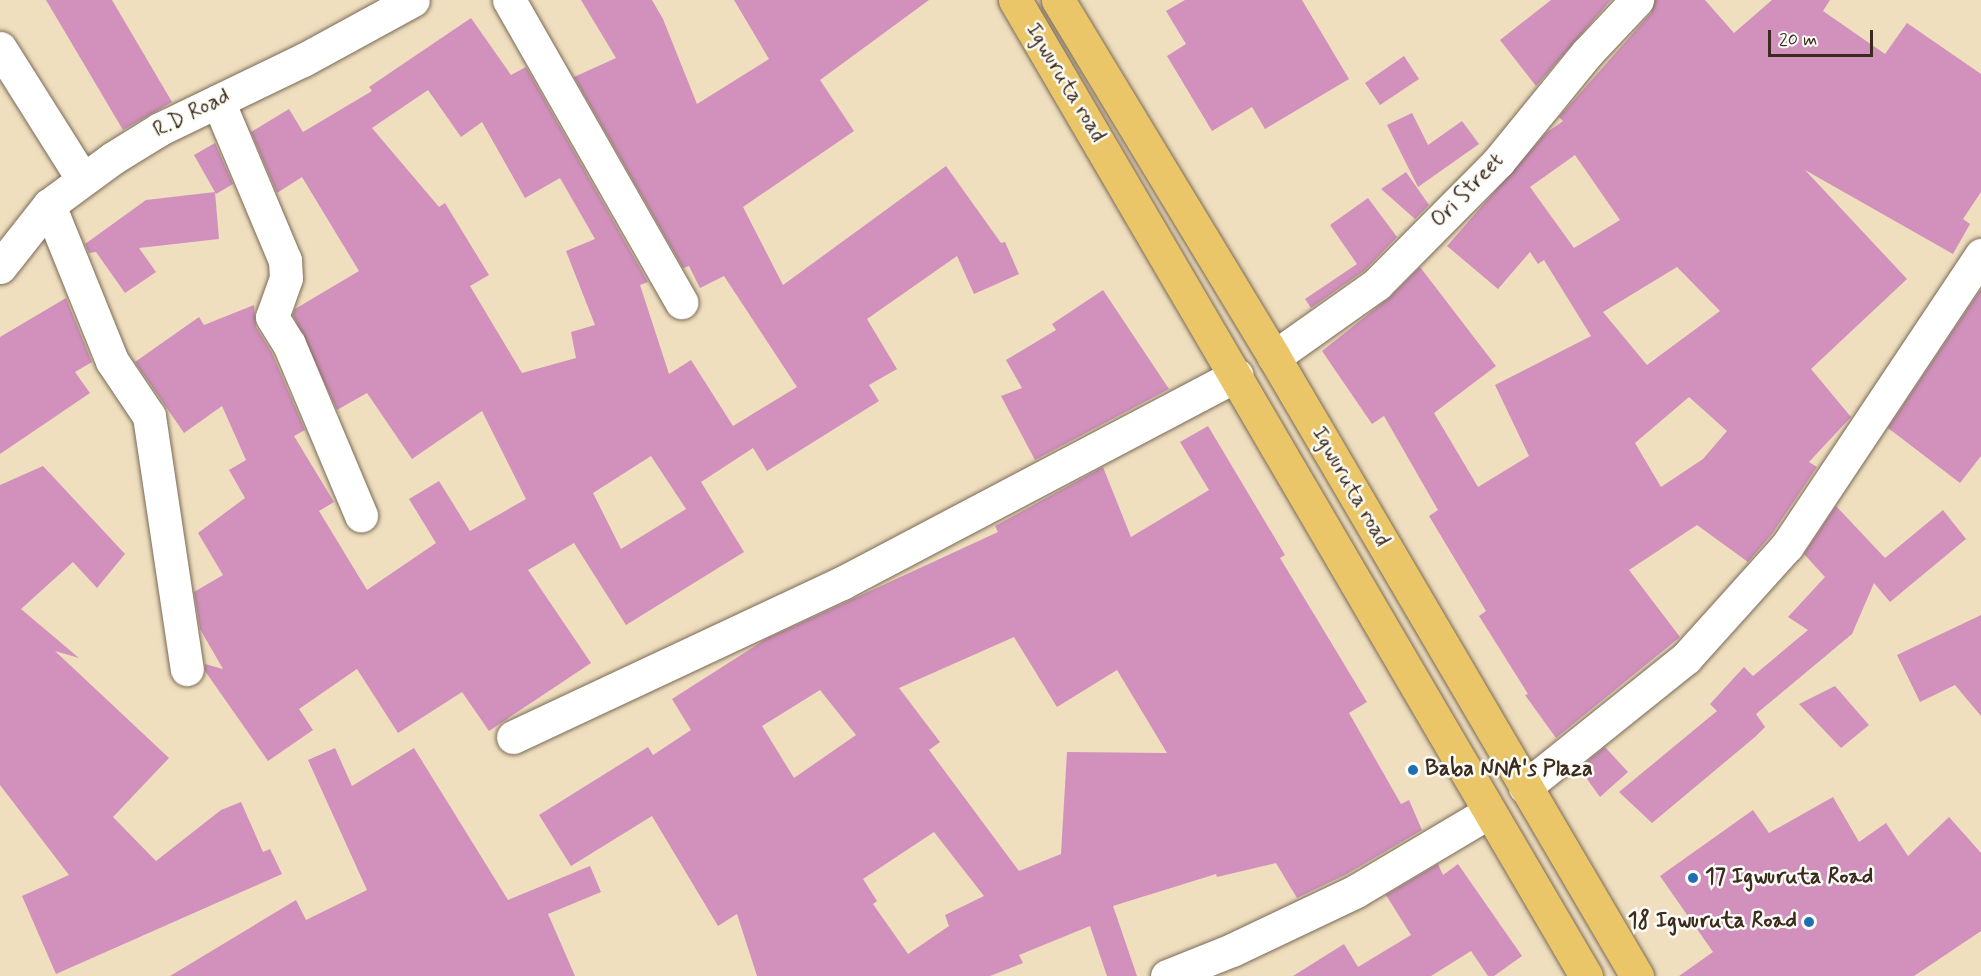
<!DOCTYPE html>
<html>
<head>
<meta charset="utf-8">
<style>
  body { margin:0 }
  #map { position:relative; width:1981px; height:976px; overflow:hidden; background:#efdfbf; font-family:Mynerve,sans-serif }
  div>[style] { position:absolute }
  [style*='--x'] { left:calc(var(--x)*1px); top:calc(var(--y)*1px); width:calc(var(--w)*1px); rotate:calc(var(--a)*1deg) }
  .building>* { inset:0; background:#d191bc }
  .roads { filter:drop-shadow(0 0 2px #7a6956) drop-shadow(0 0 2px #7a6956) }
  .minor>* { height:33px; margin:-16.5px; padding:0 16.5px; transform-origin:16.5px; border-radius:16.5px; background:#fff }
  .major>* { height:33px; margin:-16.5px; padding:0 16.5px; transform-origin:16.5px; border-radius:16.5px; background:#ebc669 }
  .dots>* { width:16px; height:16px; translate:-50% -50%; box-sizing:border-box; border:3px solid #fdfcf7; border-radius:50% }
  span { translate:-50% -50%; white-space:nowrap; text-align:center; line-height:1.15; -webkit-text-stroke:5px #fdfcf7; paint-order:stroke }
  .street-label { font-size:22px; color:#3b2a1e }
  .poi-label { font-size:22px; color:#3b2a1e; font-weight:700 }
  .left { translate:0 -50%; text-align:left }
  .right { translate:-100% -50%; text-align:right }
  .scale { position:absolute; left:1768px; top:30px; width:105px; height:27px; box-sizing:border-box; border:3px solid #3b2a1e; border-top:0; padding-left:8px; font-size:18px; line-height:21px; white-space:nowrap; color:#3b2a1e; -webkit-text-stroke:4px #fdfcf7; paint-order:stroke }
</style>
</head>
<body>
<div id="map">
  <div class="building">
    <div style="clip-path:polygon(46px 0,112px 0,172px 102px,123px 130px)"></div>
    <div style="clip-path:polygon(evenodd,581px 0,652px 0,663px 19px,697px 104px,769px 59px,734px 0,929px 0,820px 80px,854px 131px,743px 207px,783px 285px,946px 166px,1001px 243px,1005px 242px,1019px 274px,974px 294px,957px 256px,867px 319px,897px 369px,869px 385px,879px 401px,767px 471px,753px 448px,701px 482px,744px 552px,626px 625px,574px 543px,528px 570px,591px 663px,489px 731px,462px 692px,398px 733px,357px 669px,299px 709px,313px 730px,268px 761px,205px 671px,205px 664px,223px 669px,200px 629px,194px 592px,223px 575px,198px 533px,245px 498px,229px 470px,246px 460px,222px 406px,184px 433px,135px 362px,199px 317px,204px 325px,254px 305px,256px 327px,272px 353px,305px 430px,294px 436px,334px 502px,319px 511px,367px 590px,436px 543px,409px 499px,439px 481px,470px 531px,526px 499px,482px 411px,412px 459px,367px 393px,337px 410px,293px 315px,295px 309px,359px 271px,302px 177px,277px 193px,251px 132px,289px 109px,303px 132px,372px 91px,369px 87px,471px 18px,511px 75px,526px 67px,648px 282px,640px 285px,669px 374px,691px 360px,733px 426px,797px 387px,724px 276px,700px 288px,689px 266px,683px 268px,574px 77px,616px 58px,581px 0,428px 90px,461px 137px,482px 122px,525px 198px,560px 178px,595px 239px,566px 251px,595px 325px,571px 332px,576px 358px,522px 373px,470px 286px,489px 275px,445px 203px,439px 207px,372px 128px,428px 90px,581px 0,651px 456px,686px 509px,621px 549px,593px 493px,651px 456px)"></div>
    <div style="clip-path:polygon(1185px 0,1302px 0,1349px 79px,1265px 129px,1252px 107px,1212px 131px,1167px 56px,1186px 44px,1166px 11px)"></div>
    <div style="clip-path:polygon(1551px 0,1611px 0,1536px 86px,1500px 40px)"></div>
    <div style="clip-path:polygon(evenodd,1655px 0,1705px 0,1734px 33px,1772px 0,1830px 0,1823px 11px,1885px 54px,1907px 23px,1981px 74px,1981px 192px,1963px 219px,1970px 224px,1953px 254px,1805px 170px,1907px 279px,1811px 369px,1851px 417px,1809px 462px,1817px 467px,1772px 534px,1748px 562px,1697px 525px,1629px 570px,1680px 637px,1556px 738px,1525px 695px,1528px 694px,1479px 616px,1486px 611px,1429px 516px,1438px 510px,1384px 416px,1372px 424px,1322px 351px,1390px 297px,1420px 267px,1496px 366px,1434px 413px,1478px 487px,1529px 456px,1495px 385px,1591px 336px,1544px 260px,1538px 264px,1530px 252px,1498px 289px,1447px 246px,1546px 133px,1563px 121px,1559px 117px,1651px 13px,1655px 0,1575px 155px,1620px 220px,1574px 248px,1530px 187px,1575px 155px,1655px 0,1677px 267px,1720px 311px,1647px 365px,1603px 312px,1677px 267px,1655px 0,1689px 397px,1727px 431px,1703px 459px,1661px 487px,1635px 443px,1689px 397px)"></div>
    <div style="clip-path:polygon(1404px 56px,1419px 79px,1380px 105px,1365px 83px)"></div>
    <div style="clip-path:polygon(1412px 113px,1428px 145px,1462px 121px,1479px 144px,1418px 187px,1387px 125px)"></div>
    <div style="clip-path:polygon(215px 143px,233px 184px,216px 194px,194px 155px)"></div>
    <div style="clip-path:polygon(1406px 172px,1429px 205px,1415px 219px,1381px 189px)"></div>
    <div style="clip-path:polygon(215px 192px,219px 239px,139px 248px,156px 272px,125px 293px,96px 252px,89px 253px,85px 244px,146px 200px)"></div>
    <div style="clip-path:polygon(1368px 198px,1397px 237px,1365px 270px,1311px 308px,1305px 299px,1357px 264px,1330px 225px)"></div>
    <div style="clip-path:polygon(1981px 289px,1981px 456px,1960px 483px,1888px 428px)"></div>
    <div style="clip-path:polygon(1103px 290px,1169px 389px,1035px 460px,1001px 396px,1022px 388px,1006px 360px,1056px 330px,1052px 324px)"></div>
    <div style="clip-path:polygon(66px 298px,92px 362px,75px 372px,90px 393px,0 454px,0 337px)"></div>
    <div style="clip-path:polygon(evenodd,1208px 426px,1285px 555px,1280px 558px,1367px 702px,1349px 713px,1401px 804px,1409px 800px,1422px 830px,1347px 874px,1297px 898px,1276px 863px,1217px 877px,1216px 874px,1113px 906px,1137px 976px,1107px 976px,1090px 926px,1019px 955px,1023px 963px,990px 976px,757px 976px,737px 914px,718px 926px,652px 816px,571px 866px,539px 815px,648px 747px,653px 755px,691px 730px,672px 699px,766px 639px,998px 532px,995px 526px,1103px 467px,1131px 537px,1209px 490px,1180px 442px,1208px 426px,1014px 637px,1057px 707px,1117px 670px,1167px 753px,1067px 752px,1061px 854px,1019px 871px,929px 750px,940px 742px,899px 688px,1014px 637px,1208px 426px,820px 690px,856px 735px,794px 778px,762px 726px,820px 690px,1208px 426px,934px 832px,984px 896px,945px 915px,949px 926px,908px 954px,873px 904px,877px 901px,863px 879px,934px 832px)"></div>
    <div style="clip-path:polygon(43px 466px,125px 554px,97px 588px,73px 562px,21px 609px,79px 658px,55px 651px,169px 758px,113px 817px,156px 861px,221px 810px,241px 802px,263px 852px,270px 849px,282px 874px,56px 974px,22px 896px,69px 875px,0 785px,0 485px)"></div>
    <div style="clip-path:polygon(1836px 506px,1885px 558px,1943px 510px,1966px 539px,1890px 602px,1874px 583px,1852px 634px,1756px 714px,1765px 727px,1755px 737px,1652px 823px,1619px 792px,1717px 711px,1710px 704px,1744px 667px,1753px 676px,1808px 630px,1788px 617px,1825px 577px,1804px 554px)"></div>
    <div style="clip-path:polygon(1981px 615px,1981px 716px,1955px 685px,1920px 702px,1897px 655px)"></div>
    <div style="clip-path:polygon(1835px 686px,1869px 725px,1841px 748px,1799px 704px)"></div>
    <div style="clip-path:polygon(1605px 747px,1628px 772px,1600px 797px,1579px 768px)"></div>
    <div style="clip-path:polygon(335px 748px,352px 786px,414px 748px,508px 900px,590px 866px,601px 892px,548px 914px,575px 976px,170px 976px,296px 900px,306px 920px,367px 890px,308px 760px)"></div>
    <div style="clip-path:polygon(1833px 797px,1859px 842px,1886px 823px,1908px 856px,1949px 817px,1981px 853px,1981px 931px,1914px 976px,1679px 976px,1713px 952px,1660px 876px,1753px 810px,1769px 833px)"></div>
    <div style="clip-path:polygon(1438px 864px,1443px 875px,1458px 864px,1522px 956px,1494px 976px,1488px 976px,1471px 951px,1431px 976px,1293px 976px,1344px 944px,1358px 967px,1411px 935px,1386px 895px)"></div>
  </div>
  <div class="roads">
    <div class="minor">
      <div style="--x:509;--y:0;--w:348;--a:60.3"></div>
      <div style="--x:0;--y:48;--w:154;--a:57.8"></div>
      <div style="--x:218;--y:101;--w:173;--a:67.2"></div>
      <div style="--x:285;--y:260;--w:18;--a:87"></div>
      <div style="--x:286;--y:278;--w:41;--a:109.7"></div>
      <div style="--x:272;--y:317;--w:32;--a:58"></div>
      <div style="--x:289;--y:344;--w:186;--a:67.2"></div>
      <div style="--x:49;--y:205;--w:168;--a:68"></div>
      <div style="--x:112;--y:361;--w:66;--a:56.1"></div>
      <div style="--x:149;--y:416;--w:256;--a:81.5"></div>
      <div style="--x:0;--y:267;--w:79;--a:-51.7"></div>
      <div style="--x:49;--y:205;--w:79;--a:-36.3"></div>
      <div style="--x:113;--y:158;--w:55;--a:-31.7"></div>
      <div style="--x:160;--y:129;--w:159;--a:-25.8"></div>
      <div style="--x:303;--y:60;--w:125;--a:-28.6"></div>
      <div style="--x:1274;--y:357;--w:126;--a:-35.3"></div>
      <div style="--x:1377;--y:284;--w:172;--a:-45.2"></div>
      <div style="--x:1498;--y:162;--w:141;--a:-50.8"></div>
      <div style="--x:1587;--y:53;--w:73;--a:-46.7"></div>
      <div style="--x:513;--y:737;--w:363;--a:-25.1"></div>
      <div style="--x:842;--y:583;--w:446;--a:-27.8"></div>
      <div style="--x:1525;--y:787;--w:206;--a:-38.7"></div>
      <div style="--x:1686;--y:658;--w:151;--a:-48"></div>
      <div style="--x:1787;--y:546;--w:350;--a:-56.3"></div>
      <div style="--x:1167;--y:976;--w:70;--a:-21.8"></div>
      <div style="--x:1232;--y:950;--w:137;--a:-25.4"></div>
      <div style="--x:1356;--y:891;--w:155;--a:-30.7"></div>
    </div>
    <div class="major">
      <div style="--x:1015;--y:0;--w:1131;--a:59.67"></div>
      <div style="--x:1058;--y:0;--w:417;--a:58.8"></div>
      <div style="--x:1274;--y:357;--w:718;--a:59.61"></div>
    </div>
  </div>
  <div class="dots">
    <div style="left:1413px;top:770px;background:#1f6fb2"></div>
    <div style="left:1693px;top:878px;background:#1f6fb2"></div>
    <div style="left:1809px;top:922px;background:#1f6fb2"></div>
  </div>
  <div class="street-label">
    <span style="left:1065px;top:83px;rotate:59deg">Igwuruta road</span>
    <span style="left:192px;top:114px;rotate:-27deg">R.D Road</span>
    <span style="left:1468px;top:191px;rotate:-46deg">Ori Street</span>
    <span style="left:1350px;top:487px;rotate:60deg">Igwuruta road</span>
  </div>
  <div class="poi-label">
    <span class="left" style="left:1425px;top:770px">Baba NNA's Plaza</span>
    <span class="left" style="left:1705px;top:878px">17 Igwuruta Road</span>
    <span class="right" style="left:1797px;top:922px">18 Igwuruta Road</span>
  </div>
  <div class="scale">20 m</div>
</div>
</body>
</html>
